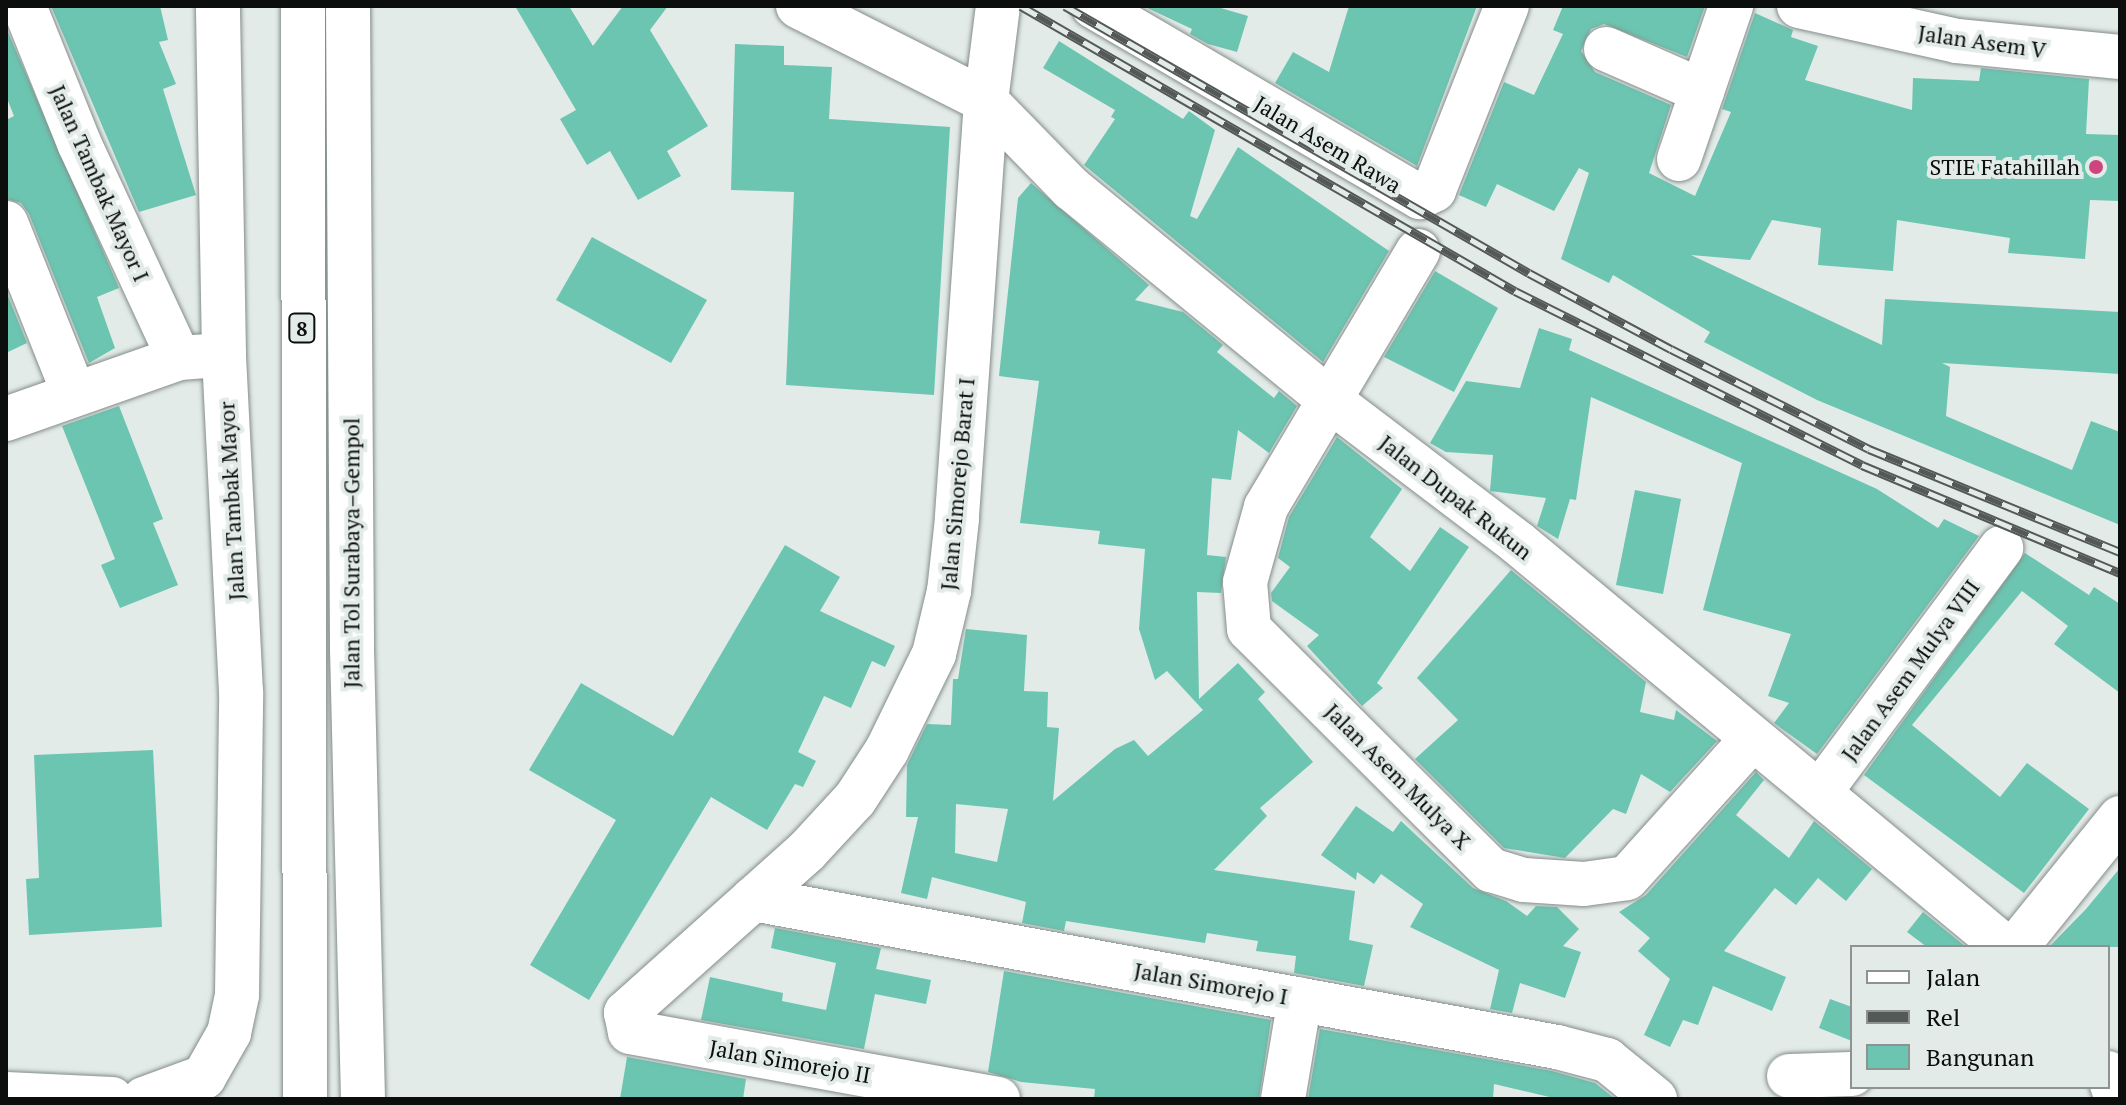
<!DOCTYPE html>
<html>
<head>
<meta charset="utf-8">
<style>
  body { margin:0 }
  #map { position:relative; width:2126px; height:1105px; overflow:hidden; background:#e2ebe8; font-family:"PT Serif",serif }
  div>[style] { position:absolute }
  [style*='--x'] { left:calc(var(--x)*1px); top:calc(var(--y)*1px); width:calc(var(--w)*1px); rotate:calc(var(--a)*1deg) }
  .building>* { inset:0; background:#6cc5b1 }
  .roads { filter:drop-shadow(0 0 2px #858d8b) drop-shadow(0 0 2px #858d8b) }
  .minor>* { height:44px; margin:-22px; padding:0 22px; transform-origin:22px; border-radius:22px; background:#fff }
  .major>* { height:44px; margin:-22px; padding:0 22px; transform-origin:22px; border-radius:22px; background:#fff }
  .highway>* { height:44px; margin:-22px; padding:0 22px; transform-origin:22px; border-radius:22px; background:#fff }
  .rail>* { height:9px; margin-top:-4.5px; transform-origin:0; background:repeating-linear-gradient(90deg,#e2ebe8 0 18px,#545958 0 36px); box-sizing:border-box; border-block:2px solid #545958 }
  .dots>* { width:22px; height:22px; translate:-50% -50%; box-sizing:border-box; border:4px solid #e2ebe8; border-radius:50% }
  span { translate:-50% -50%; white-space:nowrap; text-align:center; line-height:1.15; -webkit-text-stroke:8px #e2ebe8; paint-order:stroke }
  .shield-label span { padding:2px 6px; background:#e2ebe8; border:2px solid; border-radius:6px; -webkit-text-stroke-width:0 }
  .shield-label { font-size:20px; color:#0b0e0d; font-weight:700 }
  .street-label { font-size:22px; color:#0b0e0d }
  .poi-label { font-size:22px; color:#0b0e0d }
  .right { translate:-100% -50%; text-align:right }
  .frame { position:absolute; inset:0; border:8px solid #0b0e0d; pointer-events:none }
  .legend { position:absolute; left:1850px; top:945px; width:260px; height:144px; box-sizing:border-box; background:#e2ebe8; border:2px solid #8c9390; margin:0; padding:10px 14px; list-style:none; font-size:24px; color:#0b0e0d }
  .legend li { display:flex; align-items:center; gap:16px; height:40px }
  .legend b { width:40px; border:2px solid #8c9390 }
</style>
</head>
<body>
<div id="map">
  <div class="building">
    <div style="clip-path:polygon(51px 6px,160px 6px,168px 40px,159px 42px,176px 84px,163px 89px,196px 195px,139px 212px)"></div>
    <div style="clip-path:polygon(515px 6px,569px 6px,593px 46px,623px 6px,668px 6px,650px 30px,708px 126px,667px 151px,681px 176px,638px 200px,610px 151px,587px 165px,560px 119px,576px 110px)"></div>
    <div style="clip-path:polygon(1143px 6px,1214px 6px,1248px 16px,1237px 52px,1208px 44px,1190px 34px,1192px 29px)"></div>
    <div style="clip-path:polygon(1349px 6px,1477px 6px,1417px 166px,1275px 83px,1293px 52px,1329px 72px)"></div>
    <div style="clip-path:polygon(1563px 6px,1705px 6px,1687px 57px,1604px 24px,1591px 29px,1581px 51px,1595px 72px,1671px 105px,1649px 173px,1695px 196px,1731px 112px,1722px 109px,1755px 13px,1793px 30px,1791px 37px,1818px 46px,1805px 80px,1912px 110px,1913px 78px,1979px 81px,1981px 68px,2089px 79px,2086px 134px,2120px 135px,2120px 201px,2090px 200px,2085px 259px,2008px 253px,2010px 238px,1897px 220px,1893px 271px,1818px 265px,1821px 228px,1772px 220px,1750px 260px,1691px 255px,1882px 345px,1885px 299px,2120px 312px,2120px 374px,1942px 363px,1950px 367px,1946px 416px,2072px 470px,2091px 421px,2120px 432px,2120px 525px,1817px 400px,1704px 342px,1710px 332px,1613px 275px,1609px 283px,1561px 259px,1589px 173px,1579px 168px,1554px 211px,1497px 184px,1486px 207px,1459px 195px,1504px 82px,1534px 95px,1563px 34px,1553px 30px)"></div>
    <div style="clip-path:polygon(7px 30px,119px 288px,97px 297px,115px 348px,89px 363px,29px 214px,21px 203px,6px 199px,6px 120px,14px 116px,6px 96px)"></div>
    <div style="clip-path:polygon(1059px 41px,1183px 119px,1189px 111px,1215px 130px,1190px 216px,1197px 219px,1238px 147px,1389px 251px,1323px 362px,1084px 165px,1115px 119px,1111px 117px,1115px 110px,1043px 68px)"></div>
    <div style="clip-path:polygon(735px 44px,784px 46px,784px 65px,832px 67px,829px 119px,950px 127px,934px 395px,786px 385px,794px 192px,731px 190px)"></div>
    <div style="clip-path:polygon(evenodd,1031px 183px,1149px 285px,1135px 300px,1183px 312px,1223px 345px,1217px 352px,1274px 398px,1279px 391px,1297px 406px,1269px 453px,1238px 430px,1231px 480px,1212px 478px,1207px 555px,1226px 557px,1221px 593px,1197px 592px,1199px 699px,1238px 663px,1265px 692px,1258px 699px,1313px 762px,1260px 808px,1267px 816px,1214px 870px,1355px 891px,1349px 940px,1373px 945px,1364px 986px,1294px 973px,1296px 956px,1256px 951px,1258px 941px,1207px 933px,1205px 943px,1066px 921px,1064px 931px,1022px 923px,1026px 902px,932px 877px,927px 899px,901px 893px,918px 817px,906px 817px,907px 765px,927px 724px,951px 725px,953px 679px,958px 679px,966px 629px,1027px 635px,1024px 691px,1048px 692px,1047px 727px,1059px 728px,1053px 801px,1115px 749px,1134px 740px,1148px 756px,1203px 710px,1167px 671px,1155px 680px,1139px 629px,1145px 549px,1098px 544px,1100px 531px,1020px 523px,1039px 381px,999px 376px,1018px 198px,1031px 183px,956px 804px,1008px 809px,997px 862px,955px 853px,956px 804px)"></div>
    <div style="clip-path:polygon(592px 237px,707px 300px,671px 363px,556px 300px)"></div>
    <div style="clip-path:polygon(1435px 271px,1498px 308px,1454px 392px,1384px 357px)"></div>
    <div style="clip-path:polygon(6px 291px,27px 343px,6px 353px)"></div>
    <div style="clip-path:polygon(1539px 328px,1572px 339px,1569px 350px,1877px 489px,1938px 528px,1944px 519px,1979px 536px,1817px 754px,1774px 723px,1789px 703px,1768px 696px,1791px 634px,1703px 610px,1742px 463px,1591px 397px,1576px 500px,1570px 499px,1558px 539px,1537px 526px,1546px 498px,1490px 491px,1493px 455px,1446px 452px,1430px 443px,1466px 381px,1520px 388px)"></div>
    <div style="clip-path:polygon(119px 406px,163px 519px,153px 523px,178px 585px,120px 608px,101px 565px,115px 559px,62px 426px)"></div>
    <div style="clip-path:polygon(1337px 437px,1402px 489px,1370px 537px,1410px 571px,1440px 527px,1469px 547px,1377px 683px,1383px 688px,1362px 706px,1307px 646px,1319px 635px,1272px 601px,1271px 593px,1290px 567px,1278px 558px,1289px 517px)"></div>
    <div style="clip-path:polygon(1635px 490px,1681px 499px,1663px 594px,1616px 585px)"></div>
    <div style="clip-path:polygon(785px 545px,840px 577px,820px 611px,895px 646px,885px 667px,872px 661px,851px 708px,824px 696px,798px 752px,816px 761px,803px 787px,795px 784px,767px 830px,711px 797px,589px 1000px,530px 965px,616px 820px,529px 770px,581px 683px,673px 736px)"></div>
    <div style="clip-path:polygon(2025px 553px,2089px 595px,2094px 587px,2120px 604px,2120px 693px,2054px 644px,2068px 626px,2022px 591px,1912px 725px,2000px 797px,2027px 763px,2089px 809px,2024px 893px,1864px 775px)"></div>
    <div style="clip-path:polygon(1511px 570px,1646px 682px,1640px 712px,1674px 720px,1676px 710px,1717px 741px,1670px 792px,1641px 774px,1626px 814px,1613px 809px,1565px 858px,1504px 848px,1415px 759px,1458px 720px,1417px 678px)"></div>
    <div style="clip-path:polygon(153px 750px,162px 927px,29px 935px,26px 879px,39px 878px,34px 755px)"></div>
    <div style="clip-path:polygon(1756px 772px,1764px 780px,1736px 815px,1789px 858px,1814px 821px,1872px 869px,1846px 901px,1818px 878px,1796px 905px,1775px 888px,1724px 951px,1786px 977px,1772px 1011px,1713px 986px,1698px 1025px,1683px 1020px,1670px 1047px,1644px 1035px,1670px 979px,1638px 951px,1650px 938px,1619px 912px,1646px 895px)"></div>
    <div style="clip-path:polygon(1356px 806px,1393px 832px,1401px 821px,1473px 888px,1506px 901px,1527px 916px,1536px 906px,1557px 907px,1579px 929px,1563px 946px,1581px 952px,1565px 998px,1520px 983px,1512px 1013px,1490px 1009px,1499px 970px,1410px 927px,1423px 904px,1381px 874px,1374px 884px,1357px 872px,1356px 880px,1321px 855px)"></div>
    <div style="clip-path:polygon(2120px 868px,2120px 947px,2049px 947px,2086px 909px)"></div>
    <div style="clip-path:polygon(1923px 912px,1966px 947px,1927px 947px,1907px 932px)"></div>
    <div style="clip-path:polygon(775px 928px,881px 948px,876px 969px,931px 980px,926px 1004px,875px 994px,864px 1049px,701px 1020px,710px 977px,783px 993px,782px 1001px,826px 1010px,836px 963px,771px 948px)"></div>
    <div style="clip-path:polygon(1004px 971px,1271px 1020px,1259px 1099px,1094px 1099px,1095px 1089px,1021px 1082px,988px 1072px)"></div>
    <div style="clip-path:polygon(1830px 999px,1852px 1007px,1852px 1041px,1819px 1028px)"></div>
    <div style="clip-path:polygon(1320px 1029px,1552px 1071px,1595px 1083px,1615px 1099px,1558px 1099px,1494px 1084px,1493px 1099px,1308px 1099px)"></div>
    <div style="clip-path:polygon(627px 1057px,746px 1079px,743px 1099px,620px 1099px)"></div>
  </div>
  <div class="roads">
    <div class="minor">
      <div style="--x:24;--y:6;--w:148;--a:68.1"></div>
      <div style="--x:79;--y:143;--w:237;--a:65.1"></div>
      <div style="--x:1093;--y:6;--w:379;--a:30.3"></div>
      <div style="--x:1420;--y:197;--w:16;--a:-27"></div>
      <div style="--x:1434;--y:190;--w:198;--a:-68.4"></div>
      <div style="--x:1799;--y:6;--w:162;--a:12.5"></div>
      <div style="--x:1957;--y:41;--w:164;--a:5.6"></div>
      <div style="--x:1606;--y:49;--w:105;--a:23.6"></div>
      <div style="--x:986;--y:101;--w:419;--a:94"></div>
      <div style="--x:957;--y:519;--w:72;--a:96.3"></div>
      <div style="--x:949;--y:591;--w:65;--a:103.4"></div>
      <div style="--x:934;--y:654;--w:107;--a:116.1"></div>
      <div style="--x:887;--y:750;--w:59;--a:123.1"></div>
      <div style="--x:855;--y:799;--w:71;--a:132.7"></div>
      <div style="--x:807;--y:851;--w:243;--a:138.2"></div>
      <div style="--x:626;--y:1013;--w:19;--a:78"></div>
      <div style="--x:630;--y:1032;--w:374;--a:10.3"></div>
      <div style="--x:986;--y:101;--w:123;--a:45.7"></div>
      <div style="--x:1072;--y:189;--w:335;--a:39.3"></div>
      <div style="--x:1331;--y:401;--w:235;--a:37.2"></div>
      <div style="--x:1518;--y:543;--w:633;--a:39.68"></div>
      <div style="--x:1679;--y:159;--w:162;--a:-71.2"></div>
      <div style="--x:6;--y:223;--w:184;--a:68.3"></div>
      <div style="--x:1418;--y:251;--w:298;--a:120.7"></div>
      <div style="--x:1266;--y:507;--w:78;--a:105.6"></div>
      <div style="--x:1245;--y:582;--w:47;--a:85.1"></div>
      <div style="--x:1249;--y:629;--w:342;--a:44.9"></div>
      <div style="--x:1491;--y:870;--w:34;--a:17"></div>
      <div style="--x:1524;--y:880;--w:60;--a:3.8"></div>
      <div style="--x:1584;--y:884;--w:43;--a:-7.9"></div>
      <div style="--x:1627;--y:878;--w:187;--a:-48"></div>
      <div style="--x:6;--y:419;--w:183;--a:-19.4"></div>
      <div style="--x:179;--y:358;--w:27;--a:-4"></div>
      <div style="--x:1820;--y:792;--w:304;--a:-53.4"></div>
      <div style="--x:753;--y:899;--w:818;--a:10.43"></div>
      <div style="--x:1557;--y:1047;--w:52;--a:14.6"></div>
      <div style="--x:1607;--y:1060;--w:62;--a:39.1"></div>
      <div style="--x:2016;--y:947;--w:166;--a:-51.1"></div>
      <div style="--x:2108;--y:1073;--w:28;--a:71"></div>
      <div style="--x:1789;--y:1076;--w:63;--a:-1.8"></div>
      <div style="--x:1283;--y:1099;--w:101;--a:-80.4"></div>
    </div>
    <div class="major">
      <div style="--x:798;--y:6;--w:211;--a:26.8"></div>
      <div style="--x:986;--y:101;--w:96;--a:-82.8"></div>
      <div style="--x:6;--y:1094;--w:106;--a:2.7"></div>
      <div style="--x:144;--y:1099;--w:64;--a:-20.1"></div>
      <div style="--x:204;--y:1077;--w:51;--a:-60.4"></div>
      <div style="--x:229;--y:1033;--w:39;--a:-78"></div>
      <div style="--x:237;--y:995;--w:303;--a:-89.2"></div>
      <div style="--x:241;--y:692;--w:338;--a:-92.9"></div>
      <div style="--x:224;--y:354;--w:348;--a:-91"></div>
    </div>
    <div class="highway">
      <div style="--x:303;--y:6;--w:1093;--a:89.9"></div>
      <div style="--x:348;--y:6;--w:643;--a:89.64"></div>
      <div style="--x:352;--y:649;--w:450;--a:88.6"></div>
    </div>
  </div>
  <div class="rail">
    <div style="--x:1021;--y:6;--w:570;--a:29.98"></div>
    <div style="--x:1515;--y:291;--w:388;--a:26.6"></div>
    <div style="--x:1862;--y:465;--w:280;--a:22.7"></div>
    <div style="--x:1065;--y:6;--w:535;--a:29.92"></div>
    <div style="--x:1529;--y:273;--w:161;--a:28.2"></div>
    <div style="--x:1671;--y:349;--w:222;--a:26.8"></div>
    <div style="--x:1869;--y:449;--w:271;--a:22.3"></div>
  </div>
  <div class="dots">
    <div style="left:2096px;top:167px;background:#cd447f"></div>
  </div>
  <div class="shield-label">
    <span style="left:302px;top:328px">8</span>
  </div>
  <div class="street-label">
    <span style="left:1982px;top:41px;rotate:8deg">Jalan Asem V</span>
    <span style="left:1328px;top:144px;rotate:31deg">Jalan Asem Rawa</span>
    <span style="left:100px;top:183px;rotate:66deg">Jalan Tambak Mayor I</span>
    <span style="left:957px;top:484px;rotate:-85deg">Jalan Simorejo Barat I</span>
    <span style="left:1456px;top:497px;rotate:38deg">Jalan Dupak Rukun</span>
    <span style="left:231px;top:501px;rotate:-93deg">Jalan Tambak Mayor</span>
    <span style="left:351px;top:553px;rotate:-90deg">Jalan Tol Surabaya–Gempol</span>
    <span style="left:1910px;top:670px;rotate:-54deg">Jalan Asem Mulya VIII</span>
    <span style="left:1398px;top:776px;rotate:45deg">Jalan Asem Mulya X</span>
    <span style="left:1211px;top:983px;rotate:10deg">Jalan Simorejo I</span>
    <span style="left:790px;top:1061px;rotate:10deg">Jalan Simorejo II</span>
  </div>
  <div class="poi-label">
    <span class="right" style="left:2080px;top:167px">STIE Fatahillah</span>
  </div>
  <div class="frame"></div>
  <ul class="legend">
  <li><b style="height:10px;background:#fff"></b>Jalan</li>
  <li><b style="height:10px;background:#545958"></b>Rel</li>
  <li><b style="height:22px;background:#6cc5b1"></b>Bangunan</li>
  </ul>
</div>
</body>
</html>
